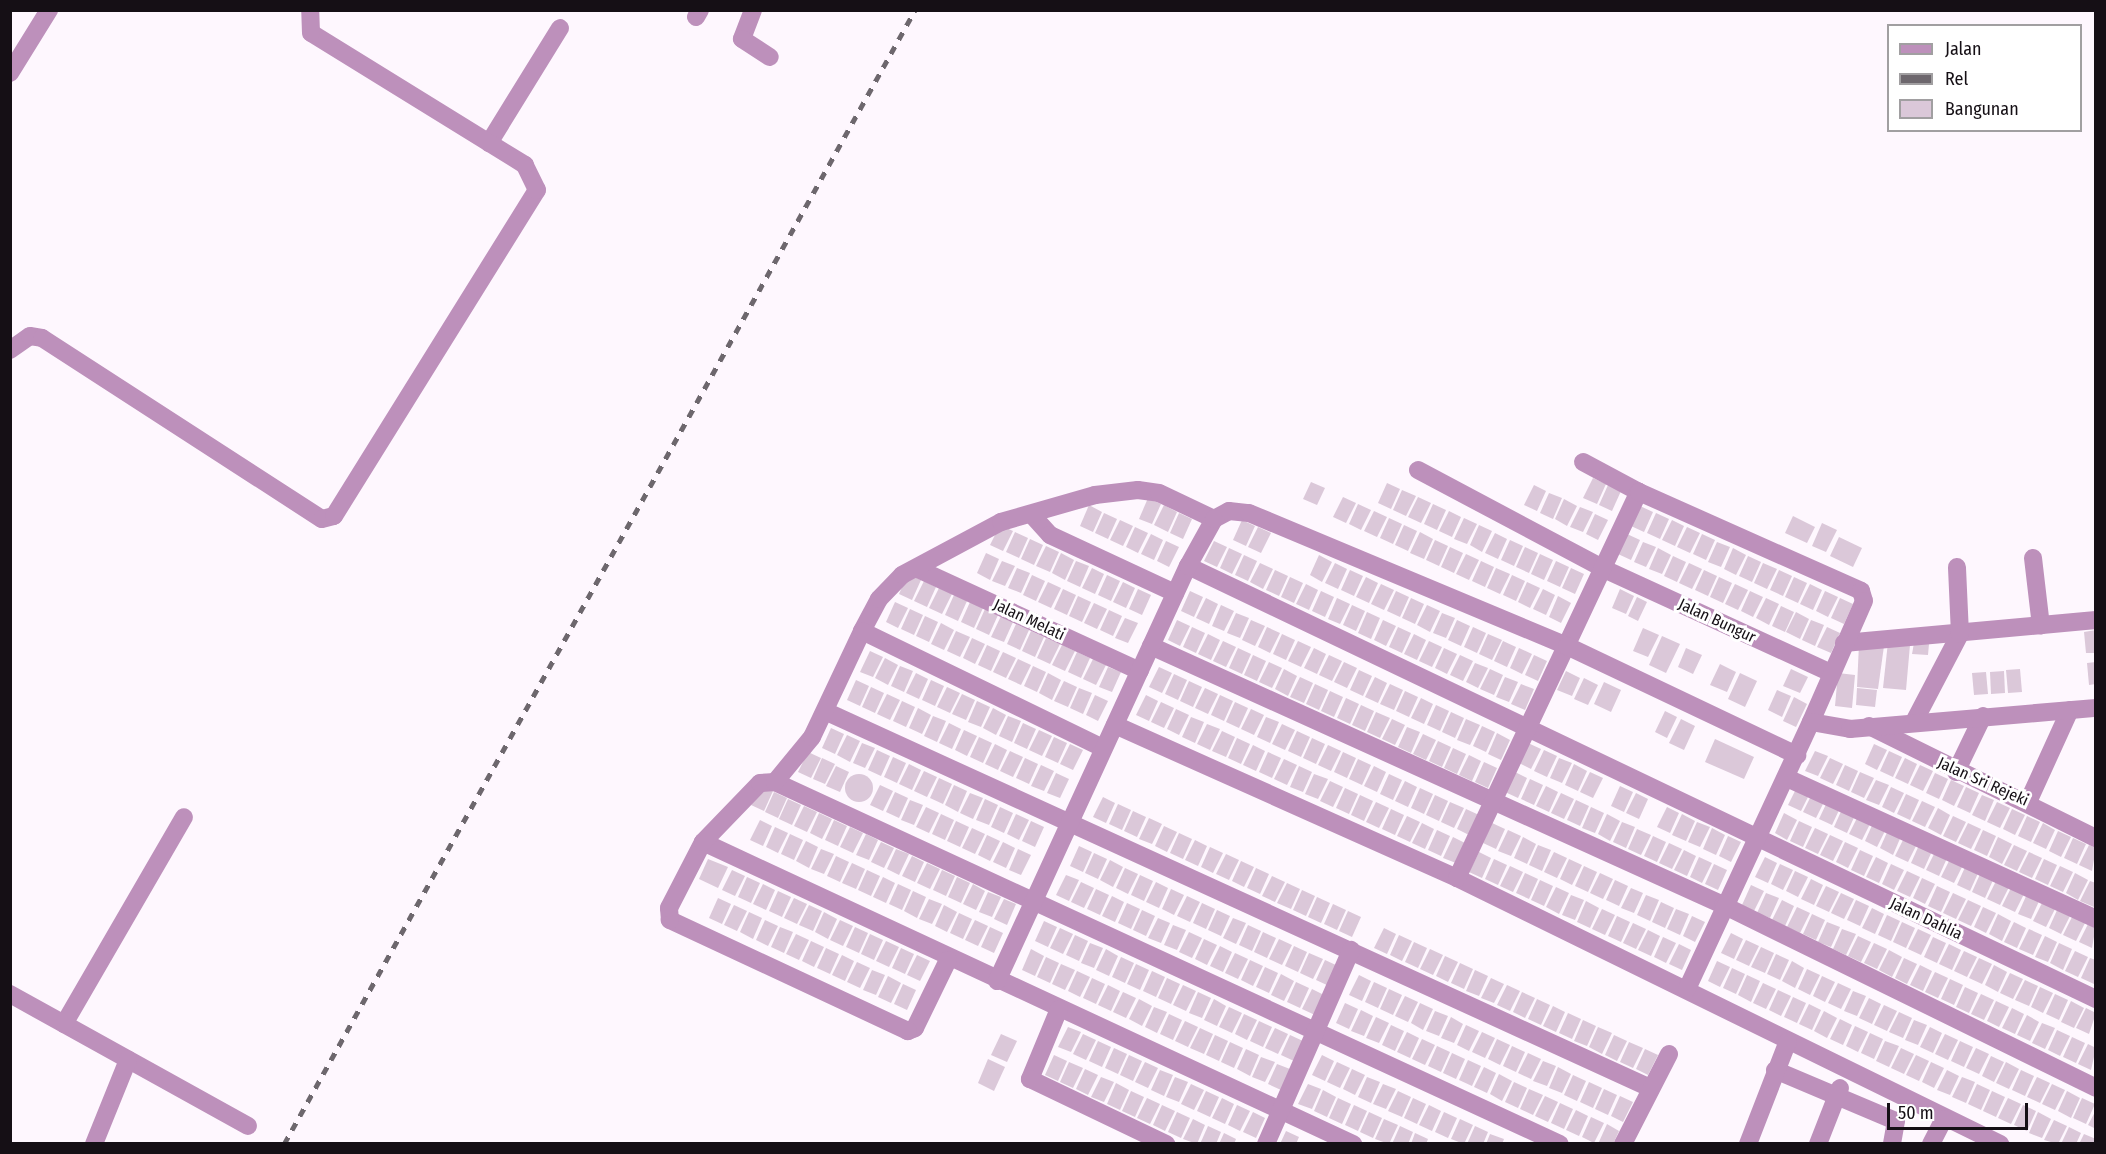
<!DOCTYPE html>
<html>
<head>
<meta charset="utf-8">
<style>
  body { margin:0 }
  #map { position:relative; width:2106px; height:1154px; overflow:hidden; background:#fef7fe; font-family:"Fira Sans Condensed",sans-serif }
  div>[style] { position:absolute }
  [style*='--x'] { left:calc(var(--x)*1px); top:calc(var(--y)*1px); width:calc(var(--w)*1px); rotate:calc(var(--a)*1deg) }
  .building>* { inset:0; background:#dbc8d9 }
  .round { border-radius:50% }
  .minor>* { height:18px; margin:-9px; padding:0 9px; transform-origin:9px; border-radius:9px; background:#bd90bb }
  .rail>* { height:4.5px; margin-top:-2.25px; transform-origin:0; background:repeating-linear-gradient(90deg,#6d676d 0 8px,transparent 0 16px) }
  span { translate:-50% -50%; white-space:nowrap; text-align:center; line-height:1.15; -webkit-text-stroke:6px #fff; paint-order:stroke }
  .street-label { font-size:16px; color:#150f15 }
  .frame { position:absolute; inset:0; border:12px solid #150f15; pointer-events:none }
  .legend { position:absolute; left:1887px; top:24px; width:195px; height:108px; box-sizing:border-box; background:#fff; border:2px solid #a19fa1; margin:0; padding:8px 10px; list-style:none; font-size:18px; color:#150f15 }
  .legend li { display:flex; align-items:center; gap:12px; height:30px }
  .legend b { width:30px; border:2px solid #a19fa1 }
  .scale { position:absolute; left:1887px; top:1103px; width:141px; height:27px; box-sizing:border-box; border:3px solid #150f15; border-top:0; padding-left:8px; font-size:18px; line-height:21px; white-space:nowrap; color:#150f15; -webkit-text-stroke:4px #fff; paint-order:stroke }
</style>
</head>
<body>
<div id="map">
  <div class="building">
    <div style="clip-path:polygon(1593px 478px,1606px 484px,1597px 504px,1583px 498px)"></div>
    <div style="clip-path:polygon(1311px 482px,1325px 488px,1317px 505px,1303px 499px)"></div>
    <div style="clip-path:polygon(1387px 483px,1400px 489px,1391px 509px,1378px 503px)"></div>
    <div style="clip-path:polygon(1534px 485px,1546px 491px,1537px 511px,1524px 505px)"></div>
    <div style="clip-path:polygon(1608px 485px,1621px 491px,1612px 511px,1599px 505px)"></div>
    <div style="clip-path:polygon(1402px 490px,1416px 496px,1406px 516px,1393px 510px)"></div>
    <div style="clip-path:polygon(1549px 493px,1562px 498px,1553px 519px,1540px 513px)"></div>
    <div style="clip-path:polygon(1343px 497px,1356px 503px,1346px 523px,1333px 517px)"></div>
    <div style="clip-path:polygon(1418px 497px,1431px 503px,1421px 523px,1408px 517px)"></div>
    <div style="clip-path:polygon(1148px 498px,1161px 504px,1152px 524px,1139px 519px)"></div>
    <div style="clip-path:polygon(1564px 499px,1577px 506px,1567px 526px,1555px 519px)"></div>
    <div style="clip-path:polygon(1358px 504px,1371px 510px,1361px 530px,1349px 524px)"></div>
    <div style="clip-path:polygon(1433px 504px,1446px 510px,1437px 530px,1424px 524px)"></div>
    <div style="clip-path:polygon(1089px 505px,1102px 512px,1093px 532px,1080px 526px)"></div>
    <div style="clip-path:polygon(1164px 505px,1177px 512px,1168px 532px,1154px 525px)"></div>
    <div style="clip-path:polygon(1640px 506px,1653px 512px,1644px 532px,1631px 526px)"></div>
    <div style="clip-path:polygon(1580px 507px,1593px 512px,1583px 532px,1570px 527px)"></div>
    <div style="clip-path:polygon(1374px 511px,1387px 517px,1377px 537px,1364px 531px)"></div>
    <div style="clip-path:polygon(1449px 511px,1461px 517px,1452px 537px,1439px 531px)"></div>
    <div style="clip-path:polygon(1104px 513px,1117px 519px,1108px 539px,1095px 533px)"></div>
    <div style="clip-path:polygon(1179px 513px,1192px 519px,1183px 539px,1170px 533px)"></div>
    <div style="clip-path:polygon(1656px 513px,1669px 519px,1660px 539px,1647px 533px)"></div>
    <div style="clip-path:polygon(1595px 514px,1608px 520px,1598px 540px,1586px 534px)"></div>
    <div style="clip-path:polygon(1793px 516px,1815px 527px,1807px 543px,1785px 533px)"></div>
    <div style="clip-path:polygon(1389px 518px,1402px 524px,1393px 544px,1380px 538px)"></div>
    <div style="clip-path:polygon(1464px 518px,1477px 524px,1467px 544px,1454px 539px)"></div>
    <div style="clip-path:polygon(1120px 520px,1133px 526px,1123px 546px,1110px 540px)"></div>
    <div style="clip-path:polygon(1242px 520px,1255px 526px,1246px 546px,1233px 540px)"></div>
    <div style="clip-path:polygon(1672px 520px,1684px 526px,1675px 546px,1662px 540px)"></div>
    <div style="clip-path:polygon(1822px 523px,1837px 530px,1826px 552px,1812px 546px)"></div>
    <div style="clip-path:polygon(1000px 525px,1013px 531px,1003px 551px,990px 545px)"></div>
    <div style="clip-path:polygon(1404px 525px,1417px 531px,1408px 551px,1395px 545px)"></div>
    <div style="clip-path:polygon(1479px 525px,1492px 531px,1482px 552px,1470px 545px)"></div>
    <div style="clip-path:polygon(1135px 527px,1148px 533px,1138px 553px,1126px 547px)"></div>
    <div style="clip-path:polygon(1258px 527px,1271px 533px,1261px 553px,1248px 547px)"></div>
    <div style="clip-path:polygon(1687px 527px,1700px 533px,1690px 553px,1677px 547px)"></div>
    <div style="clip-path:polygon(1015px 532px,1028px 538px,1019px 558px,1006px 552px)"></div>
    <div style="clip-path:polygon(1420px 532px,1433px 539px,1424px 559px,1410px 553px)"></div>
    <div style="clip-path:polygon(1495px 533px,1507px 539px,1498px 559px,1485px 553px)"></div>
    <div style="clip-path:polygon(1151px 534px,1163px 540px,1154px 560px,1141px 554px)"></div>
    <div style="clip-path:polygon(1627px 534px,1640px 540px,1631px 560px,1618px 554px)"></div>
    <div style="clip-path:polygon(1702px 534px,1715px 540px,1706px 560px,1693px 554px)"></div>
    <div style="clip-path:polygon(1839px 537px,1862px 548px,1853px 567px,1830px 556px)"></div>
    <div style="clip-path:polygon(1030px 539px,1043px 545px,1034px 565px,1021px 559px)"></div>
    <div style="clip-path:polygon(1435px 540px,1448px 546px,1439px 566px,1426px 560px)"></div>
    <div style="clip-path:polygon(1510px 540px,1523px 546px,1514px 566px,1501px 560px)"></div>
    <div style="clip-path:polygon(1166px 541px,1179px 547px,1169px 567px,1157px 561px)"></div>
    <div style="clip-path:polygon(1214px 541px,1227px 547px,1217px 567px,1204px 561px)"></div>
    <div style="clip-path:polygon(1643px 542px,1656px 547px,1646px 567px,1634px 562px)"></div>
    <div style="clip-path:polygon(1717px 542px,1730px 547px,1721px 567px,1708px 562px)"></div>
    <div style="clip-path:polygon(1046px 546px,1059px 552px,1050px 572px,1036px 566px)"></div>
    <div style="clip-path:polygon(1450px 547px,1463px 553px,1454px 573px,1441px 567px)"></div>
    <div style="clip-path:polygon(1525px 547px,1538px 553px,1529px 573px,1516px 567px)"></div>
    <div style="clip-path:polygon(1229px 548px,1242px 554px,1232px 574px,1220px 568px)"></div>
    <div style="clip-path:polygon(1658px 548px,1671px 555px,1662px 574px,1649px 569px)"></div>
    <div style="clip-path:polygon(1733px 548px,1746px 555px,1736px 575px,1724px 569px)"></div>
    <div style="clip-path:polygon(986px 553px,999px 559px,990px 580px,977px 573px)"></div>
    <div style="clip-path:polygon(1061px 553px,1074px 560px,1065px 580px,1052px 573px)"></div>
    <div style="clip-path:polygon(1466px 554px,1479px 560px,1469px 580px,1456px 574px)"></div>
    <div style="clip-path:polygon(1540px 554px,1553px 560px,1544px 580px,1531px 574px)"></div>
    <div style="clip-path:polygon(1244px 555px,1257px 561px,1248px 581px,1235px 575px)"></div>
    <div style="clip-path:polygon(1319px 555px,1332px 562px,1322px 582px,1310px 575px)"></div>
    <div style="clip-path:polygon(1673px 556px,1686px 562px,1677px 582px,1664px 576px)"></div>
    <div style="clip-path:polygon(1748px 556px,1761px 562px,1752px 582px,1739px 576px)"></div>
    <div style="clip-path:polygon(1002px 561px,1015px 566px,1005px 586px,992px 581px)"></div>
    <div style="clip-path:polygon(1076px 561px,1089px 566px,1080px 587px,1067px 581px)"></div>
    <div style="clip-path:polygon(1481px 561px,1494px 567px,1485px 587px,1472px 581px)"></div>
    <div style="clip-path:polygon(1556px 561px,1569px 567px,1560px 587px,1547px 581px)"></div>
    <div style="clip-path:polygon(1260px 563px,1273px 569px,1263px 589px,1250px 582px)"></div>
    <div style="clip-path:polygon(1335px 563px,1347px 569px,1338px 589px,1325px 583px)"></div>
    <div style="clip-path:polygon(1689px 563px,1702px 569px,1692px 589px,1679px 583px)"></div>
    <div style="clip-path:polygon(1763px 563px,1777px 569px,1767px 589px,1754px 583px)"></div>
    <div style="clip-path:polygon(1017px 568px,1030px 573px,1021px 593px,1008px 588px)"></div>
    <div style="clip-path:polygon(1092px 568px,1104px 574px,1095px 594px,1082px 588px)"></div>
    <div style="clip-path:polygon(1496px 568px,1510px 574px,1500px 594px,1487px 588px)"></div>
    <div style="clip-path:polygon(1571px 568px,1584px 574px,1575px 594px,1562px 588px)"></div>
    <div style="clip-path:polygon(1275px 570px,1288px 576px,1279px 596px,1266px 590px)"></div>
    <div style="clip-path:polygon(1350px 570px,1363px 576px,1354px 596px,1341px 590px)"></div>
    <div style="clip-path:polygon(1704px 570px,1717px 576px,1708px 596px,1695px 590px)"></div>
    <div style="clip-path:polygon(1779px 570px,1792px 576px,1783px 596px,1770px 590px)"></div>
    <div style="clip-path:polygon(908px 574px,921px 580px,912px 600px,899px 594px)"></div>
    <div style="clip-path:polygon(1032px 575px,1045px 581px,1036px 601px,1023px 595px)"></div>
    <div style="clip-path:polygon(1107px 575px,1120px 581px,1111px 601px,1098px 595px)"></div>
    <div style="clip-path:polygon(1512px 575px,1525px 581px,1516px 601px,1503px 595px)"></div>
    <div style="clip-path:polygon(1290px 577px,1303px 583px,1294px 603px,1281px 597px)"></div>
    <div style="clip-path:polygon(1366px 577px,1378px 583px,1369px 603px,1356px 597px)"></div>
    <div style="clip-path:polygon(1719px 577px,1732px 583px,1723px 603px,1710px 597px)"></div>
    <div style="clip-path:polygon(1794px 577px,1807px 583px,1798px 603px,1785px 597px)"></div>
    <div style="clip-path:polygon(924px 581px,936px 587px,927px 607px,914px 601px)"></div>
    <div style="clip-path:polygon(1048px 582px,1061px 588px,1051px 608px,1038px 602px)"></div>
    <div style="clip-path:polygon(1123px 582px,1135px 588px,1126px 608px,1113px 602px)"></div>
    <div style="clip-path:polygon(1527px 582px,1540px 588px,1530px 608px,1518px 602px)"></div>
    <div style="clip-path:polygon(1306px 584px,1318px 590px,1309px 610px,1296px 604px)"></div>
    <div style="clip-path:polygon(1381px 584px,1394px 590px,1384px 610px,1371px 604px)"></div>
    <div style="clip-path:polygon(1735px 584px,1748px 590px,1738px 610px,1725px 604px)"></div>
    <div style="clip-path:polygon(1810px 584px,1822px 590px,1813px 610px,1800px 604px)"></div>
    <div style="clip-path:polygon(939px 588px,952px 594px,942px 614px,929px 608px)"></div>
    <div style="clip-path:polygon(1063px 589px,1076px 595px,1067px 615px,1054px 609px)"></div>
    <div style="clip-path:polygon(1138px 589px,1151px 595px,1142px 615px,1129px 609px)"></div>
    <div style="clip-path:polygon(1543px 589px,1555px 595px,1546px 615px,1533px 609px)"></div>
    <div style="clip-path:polygon(1620px 589px,1634px 596px,1626px 614px,1612px 608px)"></div>
    <div style="clip-path:polygon(1190px 591px,1203px 597px,1194px 617px,1181px 611px)"></div>
    <div style="clip-path:polygon(1321px 591px,1334px 597px,1325px 617px,1312px 611px)"></div>
    <div style="clip-path:polygon(1396px 591px,1409px 597px,1400px 617px,1387px 611px)"></div>
    <div style="clip-path:polygon(1750px 591px,1763px 597px,1753px 617px,1741px 611px)"></div>
    <div style="clip-path:polygon(1825px 591px,1838px 597px,1828px 617px,1816px 611px)"></div>
    <div style="clip-path:polygon(954px 595px,967px 601px,958px 621px,945px 615px)"></div>
    <div style="clip-path:polygon(1078px 596px,1091px 602px,1082px 622px,1069px 616px)"></div>
    <div style="clip-path:polygon(1558px 596px,1571px 603px,1561px 623px,1549px 617px)"></div>
    <div style="clip-path:polygon(1637px 597px,1647px 602px,1638px 621px,1628px 616px)"></div>
    <div style="clip-path:polygon(1206px 598px,1218px 604px,1209px 624px,1196px 618px)"></div>
    <div style="clip-path:polygon(1337px 598px,1350px 604px,1340px 624px,1328px 619px)"></div>
    <div style="clip-path:polygon(1411px 598px,1424px 604px,1415px 624px,1402px 618px)"></div>
    <div style="clip-path:polygon(1766px 598px,1779px 604px,1769px 625px,1756px 618px)"></div>
    <div style="clip-path:polygon(1840px 598px,1853px 604px,1844px 624px,1831px 618px)"></div>
    <div style="clip-path:polygon(895px 602px,908px 608px,898px 628px,886px 622px)"></div>
    <div style="clip-path:polygon(970px 602px,983px 608px,974px 628px,961px 622px)"></div>
    <div style="clip-path:polygon(1094px 603px,1107px 609px,1097px 629px,1084px 623px)"></div>
    <div style="clip-path:polygon(1221px 605px,1234px 611px,1224px 631px,1212px 626px)"></div>
    <div style="clip-path:polygon(1352px 605px,1365px 611px,1356px 631px,1343px 625px)"></div>
    <div style="clip-path:polygon(1427px 605px,1440px 611px,1430px 632px,1417px 625px)"></div>
    <div style="clip-path:polygon(1781px 606px,1794px 612px,1785px 632px,1772px 626px)"></div>
    <div style="clip-path:polygon(910px 609px,923px 615px,914px 635px,901px 629px)"></div>
    <div style="clip-path:polygon(985px 609px,998px 615px,989px 635px,976px 629px)"></div>
    <div style="clip-path:polygon(1109px 610px,1122px 616px,1113px 636px,1100px 630px)"></div>
    <div style="clip-path:polygon(1367px 612px,1380px 618px,1371px 639px,1358px 633px)"></div>
    <div style="clip-path:polygon(1796px 612px,1809px 619px,1800px 639px,1786px 632px)"></div>
    <div style="clip-path:polygon(1236px 613px,1249px 618px,1240px 638px,1227px 633px)"></div>
    <div style="clip-path:polygon(1442px 613px,1455px 618px,1446px 638px,1433px 633px)"></div>
    <div style="clip-path:polygon(925px 616px,938px 622px,929px 642px,916px 636px)"></div>
    <div style="clip-path:polygon(1001px 616px,1013px 622px,1004px 642px,991px 637px)"></div>
    <div style="clip-path:polygon(1125px 618px,1138px 623px,1128px 643px,1115px 638px)"></div>
    <div style="clip-path:polygon(1177px 620px,1190px 626px,1180px 646px,1168px 640px)"></div>
    <div style="clip-path:polygon(1251px 620px,1265px 626px,1255px 646px,1242px 640px)"></div>
    <div style="clip-path:polygon(1383px 620px,1396px 626px,1386px 646px,1374px 640px)"></div>
    <div style="clip-path:polygon(1457px 620px,1470px 626px,1461px 646px,1448px 640px)"></div>
    <div style="clip-path:polygon(1811px 620px,1824px 625px,1815px 646px,1802px 640px)"></div>
    <div style="clip-path:polygon(941px 623px,954px 630px,944px 650px,931px 644px)"></div>
    <div style="clip-path:polygon(1016px 624px,1029px 630px,1020px 650px,1007px 644px)"></div>
    <div style="clip-path:polygon(1192px 627px,1205px 633px,1196px 653px,1183px 647px)"></div>
    <div style="clip-path:polygon(1267px 627px,1280px 633px,1270px 653px,1258px 647px)"></div>
    <div style="clip-path:polygon(1398px 627px,1411px 633px,1402px 653px,1389px 647px)"></div>
    <div style="clip-path:polygon(1473px 627px,1486px 633px,1477px 653px,1464px 647px)"></div>
    <div style="clip-path:polygon(1827px 627px,1840px 633px,1831px 653px,1817px 647px)"></div>
    <div style="clip-path:polygon(1643px 628px,1659px 635px,1648px 657px,1633px 651px)"></div>
    <div style="clip-path:polygon(2096px 630px,2096px 653px,2086px 653px,2084px 632px)"></div>
    <div style="clip-path:polygon(956px 631px,970px 637px,960px 657px,947px 651px)"></div>
    <div style="clip-path:polygon(1031px 631px,1044px 637px,1035px 657px,1022px 651px)"></div>
    <div style="clip-path:polygon(1208px 634px,1220px 640px,1211px 660px,1198px 654px)"></div>
    <div style="clip-path:polygon(1282px 634px,1295px 640px,1286px 660px,1273px 654px)"></div>
    <div style="clip-path:polygon(1414px 634px,1426px 640px,1417px 660px,1404px 654px)"></div>
    <div style="clip-path:polygon(1488px 634px,1502px 640px,1492px 660px,1479px 654px)"></div>
    <div style="clip-path:polygon(1662px 636px,1680px 644px,1666px 673px,1649px 665px)"></div>
    <div style="clip-path:polygon(972px 638px,985px 644px,975px 664px,963px 658px)"></div>
    <div style="clip-path:polygon(1046px 638px,1060px 644px,1050px 664px,1037px 658px)"></div>
    <div style="clip-path:polygon(1223px 641px,1236px 647px,1226px 667px,1213px 661px)"></div>
    <div style="clip-path:polygon(1298px 641px,1311px 647px,1301px 667px,1288px 661px)"></div>
    <div style="clip-path:polygon(1429px 641px,1442px 647px,1432px 667px,1419px 661px)"></div>
    <div style="clip-path:polygon(1503px 641px,1516px 647px,1507px 667px,1494px 661px)"></div>
    <div style="clip-path:polygon(1888px 642px,1910px 645px,1906px 690px,1883px 688px)"></div>
    <div style="clip-path:polygon(1914px 643px,1929px 644px,1928px 655px,1912px 654px)"></div>
    <div style="clip-path:polygon(1859px 644px,1884px 646px,1878px 689px,1857px 687px)"></div>
    <div style="clip-path:polygon(987px 645px,1000px 651px,991px 671px,978px 665px)"></div>
    <div style="clip-path:polygon(1062px 645px,1075px 651px,1065px 671px,1052px 665px)"></div>
    <div style="clip-path:polygon(1238px 648px,1251px 654px,1242px 674px,1229px 668px)"></div>
    <div style="clip-path:polygon(1314px 648px,1326px 654px,1317px 674px,1304px 668px)"></div>
    <div style="clip-path:polygon(1444px 648px,1457px 654px,1447px 674px,1435px 668px)"></div>
    <div style="clip-path:polygon(1519px 648px,1532px 654px,1522px 674px,1510px 668px)"></div>
    <div style="clip-path:polygon(1686px 648px,1702px 655px,1693px 674px,1678px 667px)"></div>
    <div style="clip-path:polygon(870px 651px,883px 657px,873px 677px,860px 672px)"></div>
    <div style="clip-path:polygon(1003px 652px,1016px 658px,1006px 678px,993px 672px)"></div>
    <div style="clip-path:polygon(1077px 652px,1090px 658px,1081px 678px,1068px 672px)"></div>
    <div style="clip-path:polygon(1253px 655px,1266px 661px,1257px 681px,1244px 675px)"></div>
    <div style="clip-path:polygon(1329px 655px,1342px 661px,1332px 681px,1319px 675px)"></div>
    <div style="clip-path:polygon(1460px 655px,1473px 661px,1463px 681px,1450px 675px)"></div>
    <div style="clip-path:polygon(1534px 655px,1547px 661px,1538px 681px,1525px 675px)"></div>
    <div style="clip-path:polygon(885px 658px,898px 665px,888px 685px,875px 678px)"></div>
    <div style="clip-path:polygon(1018px 659px,1031px 665px,1021px 685px,1008px 679px)"></div>
    <div style="clip-path:polygon(1093px 659px,1106px 665px,1096px 685px,1083px 679px)"></div>
    <div style="clip-path:polygon(1269px 662px,1282px 668px,1272px 688px,1259px 682px)"></div>
    <div style="clip-path:polygon(1344px 662px,1357px 668px,1347px 688px,1334px 682px)"></div>
    <div style="clip-path:polygon(2096px 662px,2096px 684px,2089px 685px,2087px 663px)"></div>
    <div style="clip-path:polygon(1475px 663px,1488px 668px,1478px 688px,1466px 682px)"></div>
    <div style="clip-path:polygon(1720px 664px,1736px 672px,1727px 692px,1710px 685px)"></div>
    <div style="clip-path:polygon(900px 666px,913px 671px,904px 692px,891px 686px)"></div>
    <div style="clip-path:polygon(1033px 666px,1046px 672px,1037px 692px,1024px 686px)"></div>
    <div style="clip-path:polygon(1108px 667px,1121px 672px,1112px 692px,1099px 687px)"></div>
    <div style="clip-path:polygon(1159px 667px,1172px 673px,1162px 693px,1149px 687px)"></div>
    <div style="clip-path:polygon(1284px 669px,1297px 676px,1288px 696px,1275px 689px)"></div>
    <div style="clip-path:polygon(1490px 669px,1503px 675px,1494px 695px,1480px 689px)"></div>
    <div style="clip-path:polygon(1791px 669px,1808px 677px,1800px 693px,1783px 686px)"></div>
    <div style="clip-path:polygon(2020px 669px,2022px 692px,2008px 693px,2006px 670px)"></div>
    <div style="clip-path:polygon(1359px 670px,1372px 676px,1363px 696px,1350px 690px)"></div>
    <div style="clip-path:polygon(1566px 671px,1580px 678px,1572px 696px,1557px 690px)"></div>
    <div style="clip-path:polygon(2004px 671px,2005px 693px,1991px 694px,1990px 672px)"></div>
    <div style="clip-path:polygon(1986px 672px,1988px 694px,1974px 695px,1972px 673px)"></div>
    <div style="clip-path:polygon(916px 673px,928px 679px,919px 699px,906px 693px)"></div>
    <div style="clip-path:polygon(1048px 673px,1061px 680px,1052px 700px,1039px 693px)"></div>
    <div style="clip-path:polygon(1740px 673px,1757px 681px,1745px 707px,1728px 699px)"></div>
    <div style="clip-path:polygon(1838px 673px,1855px 675px,1852px 708px,1835px 706px)"></div>
    <div style="clip-path:polygon(1174px 674px,1187px 680px,1178px 700px,1165px 694px)"></div>
    <div style="clip-path:polygon(1300px 677px,1313px 683px,1304px 703px,1290px 697px)"></div>
    <div style="clip-path:polygon(1375px 677px,1387px 683px,1378px 703px,1365px 697px)"></div>
    <div style="clip-path:polygon(1505px 677px,1518px 682px,1509px 702px,1496px 697px)"></div>
    <div style="clip-path:polygon(1584px 678px,1598px 685px,1588px 705px,1574px 699px)"></div>
    <div style="clip-path:polygon(856px 680px,869px 686px,860px 706px,847px 700px)"></div>
    <div style="clip-path:polygon(931px 680px,944px 686px,935px 706px,922px 700px)"></div>
    <div style="clip-path:polygon(1064px 681px,1077px 687px,1068px 707px,1054px 701px)"></div>
    <div style="clip-path:polygon(1189px 681px,1202px 687px,1193px 707px,1180px 701px)"></div>
    <div style="clip-path:polygon(1604px 682px,1621px 690px,1611px 712px,1594px 704px)"></div>
    <div style="clip-path:polygon(1315px 684px,1328px 690px,1319px 710px,1306px 704px)"></div>
    <div style="clip-path:polygon(1390px 684px,1403px 690px,1394px 710px,1380px 704px)"></div>
    <div style="clip-path:polygon(1521px 684px,1534px 689px,1525px 710px,1511px 704px)"></div>
    <div style="clip-path:polygon(871px 687px,884px 693px,875px 713px,862px 707px)"></div>
    <div style="clip-path:polygon(947px 687px,960px 693px,950px 713px,937px 707px)"></div>
    <div style="clip-path:polygon(1079px 688px,1092px 693px,1083px 714px,1070px 708px)"></div>
    <div style="clip-path:polygon(1205px 688px,1218px 694px,1208px 714px,1195px 708px)"></div>
    <div style="clip-path:polygon(1857px 688px,1877px 690px,1875px 707px,1856px 705px)"></div>
    <div style="clip-path:polygon(1777px 690px,1791px 696px,1782px 717px,1768px 710px)"></div>
    <div style="clip-path:polygon(1330px 691px,1343px 697px,1334px 717px,1321px 711px)"></div>
    <div style="clip-path:polygon(1405px 691px,1418px 697px,1409px 717px,1396px 711px)"></div>
    <div style="clip-path:polygon(887px 694px,900px 700px,890px 720px,877px 714px)"></div>
    <div style="clip-path:polygon(962px 694px,975px 700px,966px 720px,952px 714px)"></div>
    <div style="clip-path:polygon(1095px 695px,1108px 701px,1098px 721px,1086px 715px)"></div>
    <div style="clip-path:polygon(1146px 695px,1158px 701px,1149px 721px,1136px 715px)"></div>
    <div style="clip-path:polygon(1220px 695px,1233px 701px,1224px 721px,1211px 715px)"></div>
    <div style="clip-path:polygon(1794px 697px,1807px 704px,1796px 727px,1783px 721px)"></div>
    <div style="clip-path:polygon(1346px 698px,1359px 704px,1350px 724px,1337px 718px)"></div>
    <div style="clip-path:polygon(1421px 698px,1433px 704px,1424px 724px,1411px 718px)"></div>
    <div style="clip-path:polygon(902px 701px,915px 707px,906px 727px,893px 721px)"></div>
    <div style="clip-path:polygon(977px 701px,990px 707px,981px 727px,968px 722px)"></div>
    <div style="clip-path:polygon(1161px 702px,1174px 708px,1164px 728px,1151px 722px)"></div>
    <div style="clip-path:polygon(1235px 702px,1248px 708px,1239px 728px,1226px 722px)"></div>
    <div style="clip-path:polygon(1361px 705px,1374px 711px,1365px 731px,1352px 725px)"></div>
    <div style="clip-path:polygon(1436px 705px,1449px 711px,1440px 731px,1427px 725px)"></div>
    <div style="clip-path:polygon(918px 708px,931px 715px,922px 734px,909px 728px)"></div>
    <div style="clip-path:polygon(993px 708px,1006px 715px,996px 735px,983px 728px)"></div>
    <div style="clip-path:polygon(1176px 709px,1189px 715px,1179px 735px,1167px 729px)"></div>
    <div style="clip-path:polygon(1251px 709px,1264px 715px,1254px 735px,1241px 729px)"></div>
    <div style="clip-path:polygon(1665px 711px,1677px 717px,1667px 738px,1655px 732px)"></div>
    <div style="clip-path:polygon(1376px 712px,1390px 718px,1380px 738px,1367px 732px)"></div>
    <div style="clip-path:polygon(1451px 712px,1464px 718px,1455px 738px,1442px 732px)"></div>
    <div style="clip-path:polygon(933px 716px,946px 721px,937px 742px,924px 736px)"></div>
    <div style="clip-path:polygon(1008px 716px,1021px 721px,1012px 742px,999px 736px)"></div>
    <div style="clip-path:polygon(1191px 717px,1204px 722px,1195px 743px,1182px 737px)"></div>
    <div style="clip-path:polygon(1266px 717px,1279px 722px,1270px 743px,1257px 737px)"></div>
    <div style="clip-path:polygon(1392px 719px,1405px 725px,1395px 745px,1382px 739px)"></div>
    <div style="clip-path:polygon(1466px 719px,1480px 725px,1470px 745px,1457px 740px)"></div>
    <div style="clip-path:polygon(1681px 719px,1695px 726px,1684px 750px,1669px 743px)"></div>
    <div style="clip-path:polygon(949px 723px,961px 729px,952px 749px,939px 743px)"></div>
    <div style="clip-path:polygon(1023px 723px,1036px 729px,1027px 749px,1014px 743px)"></div>
    <div style="clip-path:polygon(1207px 724px,1220px 729px,1210px 750px,1197px 744px)"></div>
    <div style="clip-path:polygon(1282px 724px,1295px 730px,1285px 750px,1272px 744px)"></div>
    <div style="clip-path:polygon(1482px 726px,1495px 732px,1486px 752px,1473px 746px)"></div>
    <div style="clip-path:polygon(1407px 727px,1420px 732px,1411px 753px,1398px 747px)"></div>
    <div style="clip-path:polygon(831px 728px,844px 734px,835px 754px,822px 748px)"></div>
    <div style="clip-path:polygon(964px 730px,977px 736px,967px 756px,955px 750px)"></div>
    <div style="clip-path:polygon(1039px 730px,1052px 736px,1042px 756px,1029px 750px)"></div>
    <div style="clip-path:polygon(1222px 731px,1235px 737px,1226px 757px,1212px 751px)"></div>
    <div style="clip-path:polygon(1297px 731px,1310px 737px,1301px 757px,1288px 751px)"></div>
    <div style="clip-path:polygon(1497px 733px,1510px 740px,1501px 760px,1488px 754px)"></div>
    <div style="clip-path:polygon(1423px 734px,1436px 740px,1426px 760px,1413px 754px)"></div>
    <div style="clip-path:polygon(847px 735px,860px 741px,850px 762px,837px 755px)"></div>
    <div style="clip-path:polygon(979px 737px,992px 743px,983px 763px,970px 757px)"></div>
    <div style="clip-path:polygon(1054px 737px,1067px 743px,1058px 763px,1045px 757px)"></div>
    <div style="clip-path:polygon(1237px 738px,1250px 744px,1241px 764px,1228px 758px)"></div>
    <div style="clip-path:polygon(1312px 738px,1325px 744px,1316px 764px,1303px 758px)"></div>
    <div style="clip-path:polygon(1715px 739px,1754px 757px,1744px 779px,1705px 762px)"></div>
    <div style="clip-path:polygon(1438px 741px,1451px 747px,1442px 767px,1429px 761px)"></div>
    <div style="clip-path:polygon(862px 743px,875px 748px,865px 768px,853px 763px)"></div>
    <div style="clip-path:polygon(1528px 743px,1541px 749px,1531px 769px,1519px 763px)"></div>
    <div style="clip-path:polygon(995px 744px,1007px 750px,998px 770px,985px 764px)"></div>
    <div style="clip-path:polygon(1070px 744px,1083px 750px,1073px 770px,1060px 764px)"></div>
    <div style="clip-path:polygon(1874px 744px,1887px 750px,1877px 770px,1865px 764px)"></div>
    <div style="clip-path:polygon(1253px 745px,1265px 751px,1256px 771px,1243px 765px)"></div>
    <div style="clip-path:polygon(1328px 745px,1341px 751px,1331px 771px,1318px 765px)"></div>
    <div style="clip-path:polygon(1453px 748px,1466px 754px,1457px 774px,1444px 768px)"></div>
    <div style="clip-path:polygon(877px 750px,890px 756px,881px 776px,868px 770px)"></div>
    <div style="clip-path:polygon(1544px 750px,1557px 756px,1547px 777px,1534px 771px)"></div>
    <div style="clip-path:polygon(1010px 751px,1023px 757px,1013px 777px,1000px 771px)"></div>
    <div style="clip-path:polygon(1815px 751px,1828px 756px,1818px 776px,1805px 771px)"></div>
    <div style="clip-path:polygon(1889px 751px,1902px 757px,1893px 777px,1880px 771px)"></div>
    <div style="clip-path:polygon(808px 752px,821px 758px,811px 778px,798px 772px)"></div>
    <div style="clip-path:polygon(1268px 752px,1281px 758px,1272px 778px,1259px 772px)"></div>
    <div style="clip-path:polygon(1343px 752px,1356px 758px,1347px 778px,1334px 772px)"></div>
    <div style="clip-path:polygon(1469px 755px,1481px 761px,1472px 781px,1459px 775px)"></div>
    <div style="clip-path:polygon(893px 757px,906px 763px,897px 783px,884px 777px)"></div>
    <div style="clip-path:polygon(822px 758px,835px 764px,825px 784px,813px 779px)"></div>
    <div style="clip-path:polygon(1025px 758px,1038px 764px,1029px 784px,1016px 778px)"></div>
    <div style="clip-path:polygon(1559px 758px,1572px 763px,1562px 783px,1550px 778px)"></div>
    <div style="clip-path:polygon(1830px 758px,1843px 764px,1833px 784px,1820px 778px)"></div>
    <div style="clip-path:polygon(1905px 758px,1917px 764px,1908px 784px,1895px 778px)"></div>
    <div style="clip-path:polygon(1284px 759px,1297px 765px,1287px 785px,1274px 779px)"></div>
    <div style="clip-path:polygon(1358px 759px,1371px 765px,1362px 785px,1349px 779px)"></div>
    <div style="clip-path:polygon(1484px 762px,1497px 768px,1488px 788px,1475px 782px)"></div>
    <div style="clip-path:polygon(909px 764px,921px 770px,912px 790px,899px 784px)"></div>
    <div style="clip-path:polygon(1574px 764px,1587px 771px,1578px 791px,1565px 785px)"></div>
    <div style="clip-path:polygon(1041px 765px,1054px 771px,1044px 791px,1031px 786px)"></div>
    <div style="clip-path:polygon(1845px 765px,1858px 771px,1849px 791px,1836px 785px)"></div>
    <div style="clip-path:polygon(1920px 765px,1933px 771px,1923px 791px,1910px 785px)"></div>
    <div style="clip-path:polygon(836px 766px,849px 772px,840px 792px,826px 786px)"></div>
    <div style="clip-path:polygon(1299px 766px,1312px 772px,1303px 792px,1290px 787px)"></div>
    <div style="clip-path:polygon(1374px 766px,1386px 772px,1377px 792px,1364px 786px)"></div>
    <div style="clip-path:polygon(924px 771px,937px 777px,927px 797px,914px 791px)"></div>
    <div style="clip-path:polygon(1515px 772px,1527px 778px,1518px 798px,1505px 792px)"></div>
    <div style="clip-path:polygon(1590px 772px,1603px 778px,1593px 798px,1580px 792px)"></div>
    <div style="clip-path:polygon(1860px 772px,1874px 778px,1864px 798px,1851px 792px)"></div>
    <div style="clip-path:polygon(1056px 773px,1069px 779px,1060px 798px,1047px 793px)"></div>
    <div style="clip-path:polygon(1935px 773px,1948px 779px,1939px 799px,1926px 793px)"></div>
    <div class="round" style="left:845px;top:774px;width:28px;height:28px"></div>
    <div style="clip-path:polygon(1314px 774px,1328px 779px,1318px 799px,1305px 794px)"></div>
    <div style="clip-path:polygon(1389px 774px,1402px 780px,1393px 800px,1380px 794px)"></div>
    <div style="clip-path:polygon(939px 778px,952px 784px,943px 804px,930px 798px)"></div>
    <div style="clip-path:polygon(1530px 779px,1543px 785px,1534px 805px,1521px 799px)"></div>
    <div style="clip-path:polygon(1876px 780px,1889px 785px,1879px 805px,1866px 800px)"></div>
    <div style="clip-path:polygon(1951px 780px,1964px 786px,1954px 806px,1942px 800px)"></div>
    <div style="clip-path:polygon(1330px 781px,1343px 787px,1333px 807px,1320px 801px)"></div>
    <div style="clip-path:polygon(1405px 781px,1417px 787px,1408px 807px,1395px 801px)"></div>
    <div style="clip-path:polygon(761px 785px,773px 791px,764px 811px,751px 805px)"></div>
    <div style="clip-path:polygon(880px 785px,893px 791px,883px 811px,870px 805px)"></div>
    <div style="clip-path:polygon(954px 785px,967px 791px,958px 812px,945px 805px)"></div>
    <div style="clip-path:polygon(1798px 785px,1811px 791px,1801px 811px,1788px 805px)"></div>
    <div style="clip-path:polygon(1546px 786px,1558px 792px,1549px 812px,1536px 806px)"></div>
    <div style="clip-path:polygon(1620px 786px,1633px 792px,1624px 812px,1611px 806px)"></div>
    <div style="clip-path:polygon(1891px 787px,1904px 793px,1894px 813px,1882px 807px)"></div>
    <div style="clip-path:polygon(1966px 787px,1979px 793px,1970px 813px,1957px 807px)"></div>
    <div style="clip-path:polygon(1345px 788px,1358px 794px,1349px 814px,1336px 808px)"></div>
    <div style="clip-path:polygon(1420px 788px,1433px 794px,1424px 814px,1411px 808px)"></div>
    <div style="clip-path:polygon(774px 792px,787px 798px,778px 818px,765px 812px)"></div>
    <div style="clip-path:polygon(895px 792px,908px 798px,899px 818px,886px 812px)"></div>
    <div style="clip-path:polygon(1813px 792px,1826px 798px,1816px 818px,1803px 812px)"></div>
    <div style="clip-path:polygon(970px 793px,983px 798px,973px 819px,960px 813px)"></div>
    <div style="clip-path:polygon(1561px 793px,1574px 799px,1564px 819px,1551px 813px)"></div>
    <div style="clip-path:polygon(1636px 793px,1648px 799px,1639px 819px,1626px 813px)"></div>
    <div style="clip-path:polygon(1906px 794px,1919px 800px,1910px 820px,1897px 814px)"></div>
    <div style="clip-path:polygon(1360px 795px,1373px 801px,1364px 821px,1351px 815px)"></div>
    <div style="clip-path:polygon(1435px 795px,1448px 801px,1439px 821px,1426px 815px)"></div>
    <div style="clip-path:polygon(1982px 795px,1994px 800px,1985px 821px,1972px 815px)"></div>
    <div style="clip-path:polygon(1103px 797px,1115px 803px,1106px 823px,1093px 817px)"></div>
    <div style="clip-path:polygon(788px 799px,801px 805px,792px 825px,779px 819px)"></div>
    <div style="clip-path:polygon(985px 799px,998px 805px,989px 825px,976px 820px)"></div>
    <div style="clip-path:polygon(910px 800px,923px 805px,914px 825px,901px 820px)"></div>
    <div style="clip-path:polygon(1576px 800px,1589px 806px,1580px 826px,1567px 820px)"></div>
    <div style="clip-path:polygon(1828px 800px,1841px 806px,1832px 825px,1819px 819px)"></div>
    <div style="clip-path:polygon(1922px 801px,1935px 807px,1925px 827px,1912px 821px)"></div>
    <div style="clip-path:polygon(1376px 802px,1389px 808px,1379px 828px,1366px 822px)"></div>
    <div style="clip-path:polygon(1450px 802px,1464px 808px,1454px 828px,1441px 822px)"></div>
    <div style="clip-path:polygon(1997px 802px,2010px 808px,2000px 828px,1987px 822px)"></div>
    <div style="clip-path:polygon(1118px 804px,1131px 810px,1122px 830px,1109px 824px)"></div>
    <div style="clip-path:polygon(804px 806px,817px 812px,807px 832px,794px 826px)"></div>
    <div style="clip-path:polygon(926px 807px,939px 813px,929px 833px,916px 827px)"></div>
    <div style="clip-path:polygon(1000px 807px,1013px 813px,1004px 833px,991px 827px)"></div>
    <div style="clip-path:polygon(1591px 807px,1604px 813px,1595px 833px,1582px 828px)"></div>
    <div style="clip-path:polygon(1667px 807px,1679px 813px,1670px 833px,1657px 827px)"></div>
    <div style="clip-path:polygon(1843px 807px,1856px 813px,1847px 833px,1834px 827px)"></div>
    <div style="clip-path:polygon(1938px 808px,1950px 815px,1941px 835px,1928px 828px)"></div>
    <div style="clip-path:polygon(1391px 809px,1404px 815px,1395px 835px,1382px 829px)"></div>
    <div style="clip-path:polygon(1466px 809px,1479px 815px,1469px 835px,1457px 829px)"></div>
    <div style="clip-path:polygon(2012px 809px,2025px 815px,2015px 835px,2003px 829px)"></div>
    <div style="clip-path:polygon(1133px 811px,1146px 817px,1137px 837px,1124px 831px)"></div>
    <div style="clip-path:polygon(819px 813px,832px 819px,822px 839px,810px 833px)"></div>
    <div style="clip-path:polygon(1784px 813px,1797px 820px,1787px 840px,1775px 833px)"></div>
    <div style="clip-path:polygon(941px 814px,954px 820px,945px 840px,932px 834px)"></div>
    <div style="clip-path:polygon(1016px 814px,1029px 820px,1019px 840px,1007px 834px)"></div>
    <div style="clip-path:polygon(1607px 814px,1620px 821px,1610px 841px,1598px 834px)"></div>
    <div style="clip-path:polygon(1682px 814px,1695px 821px,1686px 841px,1672px 835px)"></div>
    <div style="clip-path:polygon(1859px 814px,1872px 820px,1862px 840px,1849px 834px)"></div>
    <div style="clip-path:polygon(1407px 816px,1420px 822px,1410px 842px,1397px 836px)"></div>
    <div style="clip-path:polygon(1953px 816px,1966px 822px,1956px 842px,1943px 836px)"></div>
    <div style="clip-path:polygon(2027px 816px,2040px 822px,2031px 842px,2018px 836px)"></div>
    <div style="clip-path:polygon(1149px 818px,1162px 824px,1152px 844px,1139px 839px)"></div>
    <div style="clip-path:polygon(760px 820px,772px 826px,763px 846px,750px 840px)"></div>
    <div style="clip-path:polygon(834px 820px,847px 826px,838px 846px,825px 840px)"></div>
    <div style="clip-path:polygon(956px 821px,969px 827px,960px 847px,947px 841px)"></div>
    <div style="clip-path:polygon(1031px 821px,1044px 827px,1035px 847px,1022px 841px)"></div>
    <div style="clip-path:polygon(1799px 821px,1812px 827px,1803px 847px,1790px 841px)"></div>
    <div style="clip-path:polygon(1874px 821px,1887px 827px,1877px 847px,1865px 841px)"></div>
    <div style="clip-path:polygon(1622px 822px,1635px 827px,1626px 848px,1613px 842px)"></div>
    <div style="clip-path:polygon(1697px 822px,1710px 827px,1700px 847px,1688px 842px)"></div>
    <div style="clip-path:polygon(1422px 823px,1434px 829px,1425px 849px,1412px 843px)"></div>
    <div style="clip-path:polygon(1492px 823px,1505px 829px,1496px 849px,1483px 843px)"></div>
    <div style="clip-path:polygon(1968px 823px,1981px 829px,1971px 849px,1958px 843px)"></div>
    <div style="clip-path:polygon(2043px 823px,2055px 830px,2046px 849px,2033px 843px)"></div>
    <div style="clip-path:polygon(1164px 826px,1177px 832px,1167px 852px,1155px 846px)"></div>
    <div style="clip-path:polygon(775px 827px,788px 833px,778px 853px,766px 847px)"></div>
    <div style="clip-path:polygon(850px 827px,863px 833px,853px 853px,840px 847px)"></div>
    <div style="clip-path:polygon(972px 828px,985px 834px,975px 854px,962px 848px)"></div>
    <div style="clip-path:polygon(1712px 828px,1725px 835px,1716px 855px,1703px 849px)"></div>
    <div style="clip-path:polygon(1815px 828px,1828px 834px,1818px 854px,1805px 848px)"></div>
    <div style="clip-path:polygon(1889px 828px,1902px 834px,1893px 855px,1880px 848px)"></div>
    <div style="clip-path:polygon(1637px 829px,1651px 835px,1641px 855px,1628px 849px)"></div>
    <div style="clip-path:polygon(1437px 830px,1450px 836px,1441px 856px,1428px 850px)"></div>
    <div style="clip-path:polygon(1508px 830px,1521px 836px,1511px 856px,1498px 851px)"></div>
    <div style="clip-path:polygon(1983px 830px,1996px 836px,1987px 856px,1974px 850px)"></div>
    <div style="clip-path:polygon(2058px 831px,2071px 837px,2061px 857px,2049px 851px)"></div>
    <div style="clip-path:polygon(1179px 833px,1192px 839px,1183px 859px,1170px 853px)"></div>
    <div style="clip-path:polygon(790px 834px,803px 840px,794px 860px,781px 854px)"></div>
    <div style="clip-path:polygon(866px 834px,878px 840px,869px 860px,856px 855px)"></div>
    <div style="clip-path:polygon(987px 835px,1000px 841px,990px 861px,978px 855px)"></div>
    <div style="clip-path:polygon(1830px 835px,1843px 841px,1833px 861px,1820px 855px)"></div>
    <div style="clip-path:polygon(1653px 836px,1666px 842px,1657px 862px,1644px 856px)"></div>
    <div style="clip-path:polygon(1728px 836px,1741px 842px,1731px 862px,1719px 856px)"></div>
    <div style="clip-path:polygon(1905px 836px,1918px 842px,1908px 862px,1895px 856px)"></div>
    <div style="clip-path:polygon(1453px 837px,1465px 843px,1456px 863px,1443px 858px)"></div>
    <div style="clip-path:polygon(1523px 837px,1536px 844px,1527px 864px,1514px 858px)"></div>
    <div style="clip-path:polygon(1998px 837px,2012px 844px,2002px 864px,1989px 857px)"></div>
    <div style="clip-path:polygon(2073px 838px,2086px 844px,2077px 864px,2064px 858px)"></div>
    <div style="clip-path:polygon(1195px 840px,1207px 846px,1198px 866px,1185px 860px)"></div>
    <div style="clip-path:polygon(806px 841px,818px 847px,809px 868px,796px 861px)"></div>
    <div style="clip-path:polygon(881px 842px,894px 848px,884px 868px,871px 862px)"></div>
    <div style="clip-path:polygon(1003px 842px,1015px 848px,1006px 868px,993px 862px)"></div>
    <div style="clip-path:polygon(1845px 842px,1858px 848px,1848px 868px,1836px 862px)"></div>
    <div style="clip-path:polygon(1669px 843px,1682px 849px,1672px 869px,1659px 863px)"></div>
    <div style="clip-path:polygon(1920px 843px,1933px 849px,1924px 869px,1911px 863px)"></div>
    <div style="clip-path:polygon(1538px 845px,1551px 850px,1542px 871px,1529px 865px)"></div>
    <div style="clip-path:polygon(2014px 845px,2027px 851px,2017px 871px,2004px 865px)"></div>
    <div style="clip-path:polygon(2089px 845px,2096px 848px,2092px 871px,2079px 865px)"></div>
    <div style="clip-path:polygon(1079px 846px,1092px 852px,1083px 872px,1070px 866px)"></div>
    <div style="clip-path:polygon(1210px 847px,1223px 853px,1213px 873px,1201px 867px)"></div>
    <div style="clip-path:polygon(821px 849px,834px 854px,824px 874px,811px 869px)"></div>
    <div style="clip-path:polygon(896px 849px,909px 854px,899px 875px,887px 869px)"></div>
    <div style="clip-path:polygon(1018px 849px,1031px 855px,1021px 875px,1009px 870px)"></div>
    <div style="clip-path:polygon(1684px 850px,1696px 856px,1687px 876px,1674px 870px)"></div>
    <div style="clip-path:polygon(1860px 850px,1873px 856px,1864px 876px,1851px 870px)"></div>
    <div style="clip-path:polygon(1936px 850px,1948px 856px,1939px 876px,1926px 870px)"></div>
    <div style="clip-path:polygon(1479px 852px,1491px 858px,1482px 878px,1469px 872px)"></div>
    <div style="clip-path:polygon(1554px 852px,1567px 858px,1557px 878px,1544px 872px)"></div>
    <div style="clip-path:polygon(2029px 852px,2042px 858px,2032px 878px,2019px 872px)"></div>
    <div style="clip-path:polygon(1094px 853px,1107px 859px,1098px 879px,1085px 873px)"></div>
    <div style="clip-path:polygon(1226px 854px,1239px 860px,1229px 880px,1216px 874px)"></div>
    <div style="clip-path:polygon(836px 856px,849px 862px,840px 882px,827px 876px)"></div>
    <div style="clip-path:polygon(912px 856px,924px 862px,915px 882px,902px 876px)"></div>
    <div style="clip-path:polygon(1699px 857px,1712px 863px,1702px 883px,1690px 877px)"></div>
    <div style="clip-path:polygon(1765px 857px,1777px 863px,1768px 883px,1755px 877px)"></div>
    <div style="clip-path:polygon(1876px 857px,1888px 863px,1879px 883px,1866px 877px)"></div>
    <div style="clip-path:polygon(1951px 857px,1964px 863px,1954px 883px,1941px 877px)"></div>
    <div style="clip-path:polygon(708px 859px,728px 867px,718px 888px,699px 879px)"></div>
    <div style="clip-path:polygon(1494px 859px,1507px 865px,1498px 885px,1485px 879px)"></div>
    <div style="clip-path:polygon(1569px 859px,1582px 865px,1572px 885px,1560px 879px)"></div>
    <div style="clip-path:polygon(2044px 859px,2057px 865px,2048px 885px,2035px 879px)"></div>
    <div style="clip-path:polygon(1110px 860px,1123px 867px,1113px 887px,1100px 880px)"></div>
    <div style="clip-path:polygon(1241px 861px,1254px 867px,1244px 887px,1232px 881px)"></div>
    <div style="clip-path:polygon(852px 863px,865px 869px,856px 889px,842px 883px)"></div>
    <div style="clip-path:polygon(927px 863px,940px 869px,930px 889px,917px 883px)"></div>
    <div style="clip-path:polygon(1714px 864px,1727px 870px,1718px 890px,1705px 884px)"></div>
    <div style="clip-path:polygon(1780px 864px,1793px 870px,1783px 890px,1771px 884px)"></div>
    <div style="clip-path:polygon(1891px 864px,1904px 870px,1894px 890px,1882px 884px)"></div>
    <div style="clip-path:polygon(1966px 865px,1979px 871px,1970px 891px,1957px 885px)"></div>
    <div style="clip-path:polygon(1510px 866px,1523px 872px,1513px 892px,1500px 886px)"></div>
    <div style="clip-path:polygon(1584px 866px,1597px 872px,1588px 892px,1575px 886px)"></div>
    <div style="clip-path:polygon(2060px 866px,2073px 872px,2063px 892px,2050px 886px)"></div>
    <div style="clip-path:polygon(1125px 868px,1138px 874px,1128px 894px,1116px 888px)"></div>
    <div style="clip-path:polygon(1256px 868px,1269px 874px,1260px 894px,1247px 888px)"></div>
    <div style="clip-path:polygon(732px 870px,745px 876px,735px 896px,722px 890px)"></div>
    <div style="clip-path:polygon(867px 870px,880px 876px,871px 896px,858px 890px)"></div>
    <div style="clip-path:polygon(942px 870px,955px 876px,946px 896px,933px 890px)"></div>
    <div style="clip-path:polygon(1795px 871px,1808px 877px,1798px 897px,1786px 891px)"></div>
    <div style="clip-path:polygon(1907px 871px,1920px 877px,1910px 897px,1897px 891px)"></div>
    <div style="clip-path:polygon(1981px 872px,1994px 878px,1985px 898px,1972px 892px)"></div>
    <div style="clip-path:polygon(1525px 873px,1538px 879px,1529px 899px,1516px 893px)"></div>
    <div style="clip-path:polygon(1600px 873px,1613px 879px,1603px 899px,1590px 893px)"></div>
    <div style="clip-path:polygon(2075px 873px,2088px 880px,2078px 900px,2066px 893px)"></div>
    <div style="clip-path:polygon(1066px 875px,1079px 880px,1069px 901px,1056px 895px)"></div>
    <div style="clip-path:polygon(1140px 875px,1153px 881px,1144px 901px,1131px 895px)"></div>
    <div style="clip-path:polygon(1272px 876px,1285px 882px,1275px 902px,1262px 896px)"></div>
    <div style="clip-path:polygon(747px 877px,760px 883px,751px 903px,738px 897px)"></div>
    <div style="clip-path:polygon(883px 877px,895px 883px,886px 903px,873px 897px)"></div>
    <div style="clip-path:polygon(957px 877px,970px 883px,961px 903px,948px 897px)"></div>
    <div style="clip-path:polygon(1922px 878px,1935px 884px,1925px 904px,1913px 898px)"></div>
    <div style="clip-path:polygon(1811px 879px,1823px 885px,1814px 905px,1801px 899px)"></div>
    <div style="clip-path:polygon(1997px 879px,2010px 885px,2000px 905px,1987px 899px)"></div>
    <div style="clip-path:polygon(1540px 880px,1553px 886px,1544px 906px,1531px 900px)"></div>
    <div style="clip-path:polygon(1615px 880px,1628px 886px,1619px 906px,1606px 900px)"></div>
    <div style="clip-path:polygon(2090px 881px,2096px 883px,2094px 907px,2080px 901px)"></div>
    <div style="clip-path:polygon(1081px 882px,1094px 888px,1084px 908px,1071px 902px)"></div>
    <div style="clip-path:polygon(1156px 882px,1168px 888px,1159px 908px,1146px 902px)"></div>
    <div style="clip-path:polygon(1287px 883px,1300px 889px,1291px 909px,1277px 903px)"></div>
    <div style="clip-path:polygon(763px 884px,775px 890px,766px 910px,753px 904px)"></div>
    <div style="clip-path:polygon(898px 884px,911px 890px,902px 910px,889px 904px)"></div>
    <div style="clip-path:polygon(973px 884px,985px 891px,976px 910px,963px 904px)"></div>
    <div style="clip-path:polygon(1751px 885px,1764px 891px,1754px 911px,1742px 905px)"></div>
    <div style="clip-path:polygon(1826px 886px,1839px 892px,1829px 912px,1816px 906px)"></div>
    <div style="clip-path:polygon(1937px 886px,1950px 892px,1941px 912px,1928px 906px)"></div>
    <div style="clip-path:polygon(2012px 886px,2025px 892px,2015px 912px,2002px 906px)"></div>
    <div style="clip-path:polygon(1556px 887px,1569px 893px,1559px 914px,1546px 907px)"></div>
    <div style="clip-path:polygon(1631px 888px,1643px 893px,1634px 913px,1621px 908px)"></div>
    <div style="clip-path:polygon(1096px 889px,1109px 895px,1100px 915px,1087px 909px)"></div>
    <div style="clip-path:polygon(1171px 889px,1184px 895px,1174px 915px,1162px 909px)"></div>
    <div style="clip-path:polygon(1302px 890px,1315px 896px,1306px 916px,1293px 910px)"></div>
    <div style="clip-path:polygon(778px 891px,791px 897px,782px 917px,769px 911px)"></div>
    <div style="clip-path:polygon(913px 891px,926px 897px,917px 918px,904px 911px)"></div>
    <div style="clip-path:polygon(988px 892px,1001px 897px,992px 917px,979px 912px)"></div>
    <div style="clip-path:polygon(1766px 893px,1779px 898px,1770px 918px,1757px 913px)"></div>
    <div style="clip-path:polygon(1841px 893px,1854px 899px,1844px 919px,1831px 913px)"></div>
    <div style="clip-path:polygon(1953px 893px,1966px 899px,1956px 919px,1943px 913px)"></div>
    <div style="clip-path:polygon(2027px 894px,2040px 899px,2031px 919px,2018px 914px)"></div>
    <div style="clip-path:polygon(1571px 895px,1584px 900px,1575px 920px,1562px 915px)"></div>
    <div style="clip-path:polygon(1646px 895px,1659px 900px,1650px 921px,1637px 915px)"></div>
    <div style="clip-path:polygon(1112px 896px,1124px 902px,1115px 922px,1102px 916px)"></div>
    <div style="clip-path:polygon(1187px 896px,1200px 902px,1190px 922px,1177px 916px)"></div>
    <div style="clip-path:polygon(1317px 897px,1330px 903px,1321px 923px,1308px 917px)"></div>
    <div style="clip-path:polygon(718px 898px,731px 904px,722px 924px,709px 918px)"></div>
    <div style="clip-path:polygon(794px 898px,807px 904px,797px 924px,784px 918px)"></div>
    <div style="clip-path:polygon(929px 899px,942px 904px,932px 924px,919px 919px)"></div>
    <div style="clip-path:polygon(1004px 899px,1016px 904px,1007px 925px,994px 919px)"></div>
    <div style="clip-path:polygon(1782px 900px,1794px 906px,1785px 926px,1772px 920px)"></div>
    <div style="clip-path:polygon(1856px 900px,1869px 906px,1860px 926px,1847px 920px)"></div>
    <div style="clip-path:polygon(1968px 900px,1981px 906px,1971px 926px,1958px 920px)"></div>
    <div style="clip-path:polygon(1586px 901px,1599px 908px,1590px 928px,1577px 922px)"></div>
    <div style="clip-path:polygon(2043px 901px,2056px 907px,2046px 927px,2033px 921px)"></div>
    <div style="clip-path:polygon(1661px 902px,1674px 908px,1665px 928px,1652px 922px)"></div>
    <div style="clip-path:polygon(1127px 903px,1140px 909px,1131px 929px,1118px 923px)"></div>
    <div style="clip-path:polygon(1202px 903px,1215px 909px,1206px 929px,1193px 923px)"></div>
    <div style="clip-path:polygon(1333px 904px,1346px 910px,1337px 930px,1324px 924px)"></div>
    <div style="clip-path:polygon(734px 905px,747px 911px,737px 931px,724px 925px)"></div>
    <div style="clip-path:polygon(809px 905px,822px 911px,813px 931px,799px 925px)"></div>
    <div style="clip-path:polygon(944px 905px,957px 912px,947px 932px,935px 926px)"></div>
    <div style="clip-path:polygon(1797px 907px,1810px 913px,1800px 933px,1787px 927px)"></div>
    <div style="clip-path:polygon(1983px 907px,1996px 913px,1986px 933px,1974px 927px)"></div>
    <div style="clip-path:polygon(1872px 908px,1884px 914px,1875px 934px,1862px 928px)"></div>
    <div style="clip-path:polygon(2058px 908px,2071px 914px,2061px 934px,2049px 928px)"></div>
    <div style="clip-path:polygon(1602px 909px,1615px 915px,1605px 935px,1592px 929px)"></div>
    <div style="clip-path:polygon(1676px 909px,1689px 914px,1680px 935px,1667px 929px)"></div>
    <div style="clip-path:polygon(1142px 910px,1155px 916px,1146px 936px,1133px 930px)"></div>
    <div style="clip-path:polygon(1217px 910px,1230px 916px,1221px 936px,1208px 930px)"></div>
    <div style="clip-path:polygon(1348px 911px,1361px 917px,1352px 937px,1339px 931px)"></div>
    <div style="clip-path:polygon(749px 912px,762px 918px,753px 939px,740px 932px)"></div>
    <div style="clip-path:polygon(824px 912px,837px 919px,828px 939px,815px 932px)"></div>
    <div style="clip-path:polygon(959px 913px,972px 919px,963px 939px,950px 933px)"></div>
    <div style="clip-path:polygon(1812px 914px,1825px 920px,1816px 940px,1803px 934px)"></div>
    <div style="clip-path:polygon(1998px 914px,2011px 921px,2002px 941px,1989px 934px)"></div>
    <div style="clip-path:polygon(1887px 915px,1900px 921px,1891px 941px,1878px 935px)"></div>
    <div style="clip-path:polygon(2073px 915px,2086px 921px,2076px 941px,2063px 935px)"></div>
    <div style="clip-path:polygon(1617px 916px,1630px 922px,1621px 942px,1608px 936px)"></div>
    <div style="clip-path:polygon(1692px 916px,1705px 922px,1695px 942px,1683px 936px)"></div>
    <div style="clip-path:polygon(1158px 918px,1170px 923px,1161px 943px,1148px 938px)"></div>
    <div style="clip-path:polygon(1233px 918px,1246px 923px,1236px 944px,1223px 938px)"></div>
    <div style="clip-path:polygon(765px 920px,778px 926px,768px 946px,756px 940px)"></div>
    <div style="clip-path:polygon(840px 920px,853px 926px,843px 946px,830px 940px)"></div>
    <div style="clip-path:polygon(975px 920px,988px 926px,978px 946px,965px 940px)"></div>
    <div style="clip-path:polygon(1044px 921px,1057px 927px,1048px 947px,1035px 941px)"></div>
    <div style="clip-path:polygon(1827px 922px,1840px 927px,1831px 947px,1818px 942px)"></div>
    <div style="clip-path:polygon(1902px 922px,1915px 928px,1906px 948px,1893px 942px)"></div>
    <div style="clip-path:polygon(2014px 922px,2026px 928px,2017px 948px,2004px 942px)"></div>
    <div style="clip-path:polygon(2089px 922px,2096px 925px,2092px 948px,2079px 942px)"></div>
    <div style="clip-path:polygon(1633px 923px,1646px 929px,1636px 949px,1623px 943px)"></div>
    <div style="clip-path:polygon(1173px 925px,1186px 930px,1177px 950px,1164px 945px)"></div>
    <div style="clip-path:polygon(1248px 925px,1261px 931px,1252px 951px,1239px 945px)"></div>
    <div style="clip-path:polygon(780px 927px,793px 932px,784px 953px,771px 947px)"></div>
    <div style="clip-path:polygon(855px 927px,868px 933px,859px 953px,846px 947px)"></div>
    <div style="clip-path:polygon(990px 927px,1003px 933px,994px 953px,981px 947px)"></div>
    <div style="clip-path:polygon(1060px 928px,1073px 934px,1063px 954px,1050px 948px)"></div>
    <div style="clip-path:polygon(1384px 928px,1396px 934px,1387px 954px,1374px 948px)"></div>
    <div style="clip-path:polygon(1842px 929px,1856px 934px,1846px 955px,1833px 949px)"></div>
    <div style="clip-path:polygon(1918px 929px,1931px 935px,1921px 955px,1908px 949px)"></div>
    <div style="clip-path:polygon(2029px 929px,2042px 935px,2033px 955px,2019px 949px)"></div>
    <div style="clip-path:polygon(1648px 930px,1660px 936px,1651px 956px,1638px 950px)"></div>
    <div style="clip-path:polygon(1189px 932px,1202px 938px,1192px 958px,1179px 952px)"></div>
    <div style="clip-path:polygon(1263px 932px,1276px 938px,1267px 958px,1254px 952px)"></div>
    <div style="clip-path:polygon(1731px 933px,1743px 939px,1734px 959px,1721px 953px)"></div>
    <div style="clip-path:polygon(796px 934px,809px 940px,799px 960px,786px 954px)"></div>
    <div style="clip-path:polygon(870px 934px,883px 940px,874px 960px,861px 954px)"></div>
    <div style="clip-path:polygon(1075px 935px,1088px 941px,1079px 961px,1066px 955px)"></div>
    <div style="clip-path:polygon(1399px 935px,1412px 941px,1402px 961px,1390px 955px)"></div>
    <div style="clip-path:polygon(1858px 936px,1871px 942px,1861px 962px,1848px 956px)"></div>
    <div style="clip-path:polygon(2045px 936px,2057px 942px,2048px 962px,2035px 957px)"></div>
    <div style="clip-path:polygon(1663px 937px,1676px 943px,1666px 963px,1654px 957px)"></div>
    <div style="clip-path:polygon(1933px 937px,1946px 943px,1937px 963px,1924px 957px)"></div>
    <div style="clip-path:polygon(1204px 939px,1217px 945px,1207px 965px,1195px 959px)"></div>
    <div style="clip-path:polygon(1279px 939px,1292px 945px,1282px 965px,1269px 959px)"></div>
    <div style="clip-path:polygon(1746px 940px,1759px 946px,1749px 966px,1736px 960px)"></div>
    <div style="clip-path:polygon(811px 941px,824px 947px,814px 967px,802px 961px)"></div>
    <div style="clip-path:polygon(886px 941px,899px 947px,889px 967px,876px 961px)"></div>
    <div style="clip-path:polygon(1414px 942px,1427px 948px,1418px 968px,1405px 962px)"></div>
    <div style="clip-path:polygon(1090px 943px,1103px 948px,1094px 968px,1081px 963px)"></div>
    <div style="clip-path:polygon(1874px 943px,1887px 949px,1877px 969px,1864px 963px)"></div>
    <div style="clip-path:polygon(2059px 943px,2072px 949px,2063px 970px,2050px 963px)"></div>
    <div style="clip-path:polygon(1679px 944px,1691px 950px,1682px 970px,1669px 964px)"></div>
    <div style="clip-path:polygon(1949px 944px,1961px 950px,1952px 970px,1939px 964px)"></div>
    <div style="clip-path:polygon(1220px 946px,1232px 952px,1223px 972px,1210px 966px)"></div>
    <div style="clip-path:polygon(1294px 946px,1307px 952px,1298px 972px,1285px 966px)"></div>
    <div style="clip-path:polygon(1761px 947px,1774px 953px,1765px 973px,1751px 967px)"></div>
    <div style="clip-path:polygon(826px 948px,839px 954px,830px 974px,817px 968px)"></div>
    <div style="clip-path:polygon(901px 948px,914px 954px,905px 974px,892px 968px)"></div>
    <div style="clip-path:polygon(1031px 949px,1044px 956px,1035px 976px,1022px 970px)"></div>
    <div style="clip-path:polygon(1106px 949px,1118px 956px,1109px 976px,1096px 970px)"></div>
    <div style="clip-path:polygon(1430px 949px,1443px 955px,1433px 975px,1420px 969px)"></div>
    <div style="clip-path:polygon(1889px 950px,1902px 957px,1892px 977px,1879px 970px)"></div>
    <div style="clip-path:polygon(1964px 951px,1977px 957px,1967px 977px,1954px 971px)"></div>
    <div style="clip-path:polygon(2075px 951px,2088px 957px,2078px 977px,2065px 971px)"></div>
    <div style="clip-path:polygon(1235px 953px,1248px 959px,1238px 979px,1225px 973px)"></div>
    <div style="clip-path:polygon(1309px 953px,1323px 959px,1313px 979px,1300px 973px)"></div>
    <div style="clip-path:polygon(1776px 954px,1789px 960px,1780px 980px,1767px 974px)"></div>
    <div style="clip-path:polygon(842px 955px,854px 961px,845px 981px,832px 975px)"></div>
    <div style="clip-path:polygon(917px 955px,930px 961px,920px 981px,907px 975px)"></div>
    <div style="clip-path:polygon(1445px 956px,1458px 962px,1448px 982px,1436px 976px)"></div>
    <div style="clip-path:polygon(1046px 957px,1059px 963px,1050px 983px,1037px 977px)"></div>
    <div style="clip-path:polygon(1121px 957px,1134px 963px,1125px 983px,1112px 977px)"></div>
    <div style="clip-path:polygon(1904px 958px,1917px 964px,1907px 984px,1895px 978px)"></div>
    <div style="clip-path:polygon(1979px 958px,1992px 964px,1982px 984px,1969px 978px)"></div>
    <div style="clip-path:polygon(2090px 958px,2096px 960px,2094px 984px,2081px 978px)"></div>
    <div style="clip-path:polygon(1250px 960px,1263px 966px,1253px 986px,1241px 980px)"></div>
    <div style="clip-path:polygon(1325px 960px,1338px 966px,1329px 986px,1316px 980px)"></div>
    <div style="clip-path:polygon(1717px 961px,1730px 967px,1720px 987px,1708px 981px)"></div>
    <div style="clip-path:polygon(1792px 961px,1804px 968px,1795px 988px,1782px 981px)"></div>
    <div style="clip-path:polygon(857px 962px,870px 968px,860px 988px,847px 982px)"></div>
    <div style="clip-path:polygon(1460px 963px,1473px 969px,1464px 989px,1451px 983px)"></div>
    <div style="clip-path:polygon(1061px 964px,1075px 970px,1065px 990px,1052px 984px)"></div>
    <div style="clip-path:polygon(1136px 964px,1149px 970px,1140px 990px,1127px 984px)"></div>
    <div style="clip-path:polygon(1920px 965px,1932px 971px,1923px 991px,1910px 985px)"></div>
    <div style="clip-path:polygon(1994px 965px,2007px 972px,1998px 992px,1985px 985px)"></div>
    <div style="clip-path:polygon(1265px 967px,1278px 973px,1269px 993px,1256px 987px)"></div>
    <div style="clip-path:polygon(1732px 968px,1745px 974px,1736px 994px,1723px 988px)"></div>
    <div style="clip-path:polygon(1807px 969px,1820px 975px,1810px 995px,1798px 989px)"></div>
    <div style="clip-path:polygon(872px 970px,885px 975px,876px 995px,863px 990px)"></div>
    <div style="clip-path:polygon(1475px 970px,1488px 976px,1479px 996px,1466px 991px)"></div>
    <div style="clip-path:polygon(1077px 971px,1090px 977px,1080px 997px,1068px 991px)"></div>
    <div style="clip-path:polygon(1152px 971px,1165px 977px,1156px 997px,1143px 991px)"></div>
    <div style="clip-path:polygon(1935px 972px,1948px 978px,1938px 998px,1925px 992px)"></div>
    <div style="clip-path:polygon(2010px 973px,2023px 979px,2013px 999px,2000px 993px)"></div>
    <div style="clip-path:polygon(1281px 974px,1294px 981px,1284px 1001px,1271px 995px)"></div>
    <div style="clip-path:polygon(1359px 975px,1371px 981px,1362px 1001px,1349px 995px)"></div>
    <div style="clip-path:polygon(1747px 975px,1760px 981px,1751px 1002px,1738px 995px)"></div>
    <div style="clip-path:polygon(888px 976px,901px 983px,891px 1003px,878px 997px)"></div>
    <div style="clip-path:polygon(1822px 976px,1835px 982px,1825px 1002px,1813px 996px)"></div>
    <div style="clip-path:polygon(1092px 978px,1105px 984px,1096px 1004px,1083px 998px)"></div>
    <div style="clip-path:polygon(1167px 978px,1180px 984px,1171px 1004px,1158px 998px)"></div>
    <div style="clip-path:polygon(1491px 978px,1504px 984px,1494px 1003px,1481px 998px)"></div>
    <div style="clip-path:polygon(1950px 979px,1963px 985px,1954px 1005px,1941px 999px)"></div>
    <div style="clip-path:polygon(2025px 980px,2038px 986px,2029px 1006px,2015px 1000px)"></div>
    <div style="clip-path:polygon(1296px 982px,1309px 988px,1300px 1008px,1287px 1002px)"></div>
    <div style="clip-path:polygon(1374px 982px,1387px 988px,1378px 1008px,1365px 1002px)"></div>
    <div style="clip-path:polygon(1763px 983px,1776px 989px,1766px 1009px,1753px 1003px)"></div>
    <div style="clip-path:polygon(1838px 983px,1851px 989px,1841px 1009px,1828px 1003px)"></div>
    <div style="clip-path:polygon(903px 984px,916px 990px,907px 1010px,894px 1004px)"></div>
    <div style="clip-path:polygon(1108px 985px,1120px 991px,1111px 1011px,1098px 1005px)"></div>
    <div style="clip-path:polygon(1183px 985px,1196px 991px,1186px 1011px,1173px 1005px)"></div>
    <div style="clip-path:polygon(1507px 985px,1520px 991px,1510px 1011px,1497px 1005px)"></div>
    <div style="clip-path:polygon(1965px 987px,1978px 993px,1969px 1013px,1956px 1007px)"></div>
    <div style="clip-path:polygon(2040px 987px,2053px 993px,2043px 1013px,2031px 1007px)"></div>
    <div style="clip-path:polygon(1312px 989px,1324px 995px,1315px 1015px,1302px 1009px)"></div>
    <div style="clip-path:polygon(1389px 989px,1402px 995px,1393px 1015px,1380px 1009px)"></div>
    <div style="clip-path:polygon(1778px 990px,1791px 996px,1781px 1016px,1769px 1010px)"></div>
    <div style="clip-path:polygon(1853px 991px,1866px 996px,1857px 1016px,1844px 1011px)"></div>
    <div style="clip-path:polygon(1123px 992px,1136px 998px,1126px 1018px,1113px 1012px)"></div>
    <div style="clip-path:polygon(1198px 992px,1211px 998px,1202px 1018px,1189px 1013px)"></div>
    <div style="clip-path:polygon(1522px 992px,1535px 998px,1525px 1018px,1513px 1012px)"></div>
    <div style="clip-path:polygon(1981px 994px,1994px 1000px,1984px 1020px,1971px 1014px)"></div>
    <div style="clip-path:polygon(2055px 994px,2068px 1000px,2059px 1020px,2046px 1014px)"></div>
    <div style="clip-path:polygon(1405px 996px,1418px 1002px,1408px 1022px,1395px 1016px)"></div>
    <div style="clip-path:polygon(1793px 997px,1806px 1003px,1797px 1023px,1784px 1017px)"></div>
    <div style="clip-path:polygon(1869px 998px,1881px 1004px,1872px 1024px,1859px 1018px)"></div>
    <div style="clip-path:polygon(1139px 999px,1152px 1006px,1142px 1026px,1129px 1019px)"></div>
    <div style="clip-path:polygon(1214px 999px,1226px 1006px,1217px 1026px,1204px 1020px)"></div>
    <div style="clip-path:polygon(1537px 999px,1550px 1005px,1541px 1025px,1528px 1019px)"></div>
    <div style="clip-path:polygon(1996px 1001px,2009px 1007px,1999px 1027px,1987px 1021px)"></div>
    <div style="clip-path:polygon(2071px 1001px,2084px 1008px,2074px 1028px,2061px 1022px)"></div>
    <div style="clip-path:polygon(1345px 1003px,1358px 1009px,1349px 1029px,1336px 1023px)"></div>
    <div style="clip-path:polygon(1420px 1003px,1433px 1009px,1423px 1030px,1411px 1023px)"></div>
    <div style="clip-path:polygon(1809px 1004px,1821px 1010px,1812px 1030px,1799px 1024px)"></div>
    <div style="clip-path:polygon(1884px 1005px,1897px 1011px,1887px 1031px,1874px 1025px)"></div>
    <div style="clip-path:polygon(1553px 1006px,1565px 1012px,1556px 1032px,1543px 1026px)"></div>
    <div style="clip-path:polygon(1154px 1007px,1167px 1012px,1157px 1033px,1145px 1027px)"></div>
    <div style="clip-path:polygon(1229px 1007px,1242px 1013px,1232px 1033px,1219px 1027px)"></div>
    <div style="clip-path:polygon(2012px 1008px,2024px 1014px,2015px 1034px,2002px 1028px)"></div>
    <div style="clip-path:polygon(2086px 1008px,2096px 1013px,2089px 1034px,2076px 1028px)"></div>
    <div style="clip-path:polygon(1361px 1010px,1373px 1016px,1364px 1036px,1351px 1031px)"></div>
    <div style="clip-path:polygon(1435px 1011px,1448px 1016px,1439px 1036px,1426px 1031px)"></div>
    <div style="clip-path:polygon(1824px 1011px,1837px 1018px,1827px 1038px,1814px 1031px)"></div>
    <div style="clip-path:polygon(1899px 1012px,1912px 1018px,1903px 1038px,1889px 1032px)"></div>
    <div style="clip-path:polygon(1568px 1013px,1581px 1019px,1572px 1039px,1559px 1033px)"></div>
    <div style="clip-path:polygon(1169px 1014px,1182px 1020px,1173px 1040px,1160px 1034px)"></div>
    <div style="clip-path:polygon(1244px 1014px,1257px 1020px,1247px 1040px,1235px 1034px)"></div>
    <div style="clip-path:polygon(2027px 1015px,2039px 1022px,2030px 1041px,2017px 1035px)"></div>
    <div style="clip-path:polygon(1376px 1017px,1389px 1023px,1379px 1043px,1366px 1038px)"></div>
    <div style="clip-path:polygon(1451px 1017px,1463px 1024px,1454px 1043px,1441px 1038px)"></div>
    <div style="clip-path:polygon(1840px 1019px,1852px 1025px,1843px 1045px,1830px 1039px)"></div>
    <div style="clip-path:polygon(1583px 1020px,1596px 1026px,1587px 1046px,1574px 1041px)"></div>
    <div style="clip-path:polygon(1914px 1020px,1927px 1025px,1918px 1045px,1905px 1040px)"></div>
    <div style="clip-path:polygon(1185px 1021px,1198px 1027px,1188px 1047px,1175px 1041px)"></div>
    <div style="clip-path:polygon(1259px 1021px,1272px 1027px,1263px 1047px,1250px 1041px)"></div>
    <div style="clip-path:polygon(2042px 1023px,2055px 1028px,2045px 1049px,2032px 1043px)"></div>
    <div style="clip-path:polygon(1391px 1025px,1404px 1031px,1395px 1051px,1382px 1045px)"></div>
    <div style="clip-path:polygon(1466px 1025px,1479px 1031px,1469px 1051px,1457px 1045px)"></div>
    <div style="clip-path:polygon(1855px 1026px,1868px 1032px,1858px 1052px,1846px 1046px)"></div>
    <div style="clip-path:polygon(1068px 1027px,1081px 1032px,1071px 1052px,1058px 1047px)"></div>
    <div style="clip-path:polygon(1598px 1027px,1612px 1033px,1602px 1054px,1589px 1047px)"></div>
    <div style="clip-path:polygon(1930px 1027px,1942px 1033px,1933px 1053px,1920px 1047px)"></div>
    <div style="clip-path:polygon(1200px 1028px,1213px 1034px,1204px 1054px,1190px 1048px)"></div>
    <div style="clip-path:polygon(1275px 1028px,1288px 1034px,1278px 1054px,1265px 1048px)"></div>
    <div style="clip-path:polygon(2057px 1030px,2070px 1036px,2060px 1056px,2048px 1050px)"></div>
    <div style="clip-path:polygon(1407px 1032px,1419px 1038px,1410px 1058px,1397px 1052px)"></div>
    <div style="clip-path:polygon(1482px 1032px,1495px 1038px,1485px 1058px,1472px 1052px)"></div>
    <div style="clip-path:polygon(1870px 1033px,1883px 1039px,1874px 1059px,1861px 1053px)"></div>
    <div style="clip-path:polygon(1001px 1034px,1017px 1041px,1007px 1062px,991px 1055px)"></div>
    <div style="clip-path:polygon(1083px 1034px,1096px 1040px,1086px 1060px,1073px 1054px)"></div>
    <div style="clip-path:polygon(1945px 1034px,1958px 1040px,1948px 1060px,1935px 1054px)"></div>
    <div style="clip-path:polygon(1215px 1035px,1228px 1041px,1219px 1061px,1206px 1055px)"></div>
    <div style="clip-path:polygon(1290px 1035px,1303px 1041px,1294px 1061px,1281px 1055px)"></div>
    <div style="clip-path:polygon(1614px 1035px,1627px 1041px,1617px 1061px,1605px 1055px)"></div>
    <div style="clip-path:polygon(2072px 1037px,2085px 1043px,2076px 1063px,2063px 1057px)"></div>
    <div style="clip-path:polygon(1422px 1039px,1435px 1045px,1425px 1065px,1412px 1059px)"></div>
    <div style="clip-path:polygon(1497px 1039px,1510px 1045px,1500px 1065px,1488px 1059px)"></div>
    <div style="clip-path:polygon(1098px 1041px,1111px 1047px,1102px 1067px,1089px 1061px)"></div>
    <div style="clip-path:polygon(1885px 1041px,1899px 1046px,1889px 1067px,1876px 1061px)"></div>
    <div style="clip-path:polygon(1960px 1041px,1973px 1047px,1964px 1067px,1951px 1061px)"></div>
    <div style="clip-path:polygon(1230px 1042px,1243px 1048px,1234px 1068px,1221px 1062px)"></div>
    <div style="clip-path:polygon(1629px 1042px,1643px 1048px,1633px 1068px,1620px 1062px)"></div>
    <div style="clip-path:polygon(2088px 1044px,2096px 1048px,2091px 1070px,2078px 1064px)"></div>
    <div style="clip-path:polygon(1437px 1046px,1450px 1052px,1441px 1072px,1428px 1066px)"></div>
    <div style="clip-path:polygon(1512px 1046px,1525px 1052px,1516px 1072px,1503px 1066px)"></div>
    <div style="clip-path:polygon(1114px 1048px,1127px 1054px,1118px 1074px,1105px 1068px)"></div>
    <div style="clip-path:polygon(1901px 1048px,1914px 1054px,1904px 1074px,1891px 1068px)"></div>
    <div style="clip-path:polygon(1976px 1048px,1989px 1054px,1979px 1074px,1966px 1068px)"></div>
    <div style="clip-path:polygon(1246px 1049px,1259px 1055px,1250px 1076px,1237px 1069px)"></div>
    <div style="clip-path:polygon(1645px 1049px,1658px 1055px,1648px 1075px,1636px 1069px)"></div>
    <div style="clip-path:polygon(1452px 1053px,1465px 1059px,1456px 1079px,1443px 1073px)"></div>
    <div style="clip-path:polygon(1528px 1053px,1541px 1059px,1531px 1079px,1518px 1073px)"></div>
    <div style="clip-path:polygon(1054px 1055px,1067px 1061px,1058px 1081px,1045px 1075px)"></div>
    <div style="clip-path:polygon(1129px 1055px,1142px 1061px,1133px 1081px,1120px 1075px)"></div>
    <div style="clip-path:polygon(1322px 1055px,1334px 1061px,1325px 1081px,1312px 1075px)"></div>
    <div style="clip-path:polygon(1916px 1055px,1929px 1061px,1919px 1081px,1906px 1075px)"></div>
    <div style="clip-path:polygon(1991px 1056px,2004px 1062px,1994px 1082px,1982px 1076px)"></div>
    <div style="clip-path:polygon(1261px 1057px,1275px 1062px,1265px 1082px,1252px 1077px)"></div>
    <div style="clip-path:polygon(988px 1059px,1005px 1067px,994px 1091px,978px 1083px)"></div>
    <div style="clip-path:polygon(1468px 1060px,1481px 1066px,1472px 1086px,1459px 1080px)"></div>
    <div style="clip-path:polygon(1543px 1061px,1556px 1066px,1547px 1086px,1533px 1081px)"></div>
    <div style="clip-path:polygon(1069px 1062px,1083px 1068px,1073px 1088px,1060px 1082px)"></div>
    <div style="clip-path:polygon(1145px 1062px,1158px 1068px,1148px 1088px,1135px 1082px)"></div>
    <div style="clip-path:polygon(1337px 1062px,1350px 1068px,1340px 1088px,1327px 1082px)"></div>
    <div style="clip-path:polygon(1931px 1062px,1944px 1068px,1934px 1088px,1922px 1082px)"></div>
    <div style="clip-path:polygon(2006px 1062px,2019px 1069px,2009px 1089px,1996px 1083px)"></div>
    <div style="clip-path:polygon(1277px 1064px,1290px 1069px,1281px 1090px,1268px 1084px)"></div>
    <div style="clip-path:polygon(1484px 1067px,1496px 1073px,1487px 1093px,1474px 1087px)"></div>
    <div style="clip-path:polygon(1558px 1067px,1571px 1074px,1562px 1093px,1549px 1088px)"></div>
    <div style="clip-path:polygon(1085px 1069px,1098px 1075px,1088px 1095px,1076px 1089px)"></div>
    <div style="clip-path:polygon(1352px 1069px,1365px 1075px,1355px 1095px,1343px 1089px)"></div>
    <div style="clip-path:polygon(1160px 1070px,1173px 1075px,1164px 1096px,1151px 1090px)"></div>
    <div style="clip-path:polygon(1947px 1070px,1959px 1076px,1950px 1095px,1937px 1090px)"></div>
    <div style="clip-path:polygon(2021px 1070px,2034px 1076px,2025px 1096px,2012px 1090px)"></div>
    <div style="clip-path:polygon(1499px 1074px,1512px 1081px,1502px 1101px,1490px 1094px)"></div>
    <div style="clip-path:polygon(1573px 1075px,1586px 1081px,1577px 1101px,1564px 1095px)"></div>
    <div style="clip-path:polygon(1101px 1077px,1114px 1082px,1104px 1102px,1091px 1097px)"></div>
    <div style="clip-path:polygon(1175px 1077px,1188px 1082px,1179px 1102px,1166px 1097px)"></div>
    <div style="clip-path:polygon(1367px 1077px,1380px 1082px,1371px 1103px,1358px 1097px)"></div>
    <div style="clip-path:polygon(1962px 1077px,1975px 1082px,1966px 1103px,1952px 1097px)"></div>
    <div style="clip-path:polygon(2037px 1077px,2050px 1083px,2040px 1103px,2027px 1097px)"></div>
    <div style="clip-path:polygon(1514px 1082px,1527px 1088px,1518px 1108px,1505px 1102px)"></div>
    <div style="clip-path:polygon(1589px 1082px,1602px 1088px,1593px 1108px,1580px 1102px)"></div>
    <div style="clip-path:polygon(1116px 1083px,1129px 1090px,1120px 1110px,1107px 1104px)"></div>
    <div style="clip-path:polygon(1191px 1084px,1204px 1090px,1194px 1110px,1181px 1104px)"></div>
    <div style="clip-path:polygon(1308px 1084px,1321px 1089px,1312px 1109px,1298px 1104px)"></div>
    <div style="clip-path:polygon(1383px 1084px,1396px 1089px,1386px 1109px,1373px 1104px)"></div>
    <div style="clip-path:polygon(1977px 1084px,1990px 1090px,1981px 1110px,1968px 1104px)"></div>
    <div style="clip-path:polygon(2052px 1084px,2065px 1090px,2055px 1110px,2042px 1104px)"></div>
    <div style="clip-path:polygon(1529px 1089px,1543px 1095px,1533px 1115px,1520px 1109px)"></div>
    <div style="clip-path:polygon(1604px 1089px,1617px 1095px,1608px 1115px,1595px 1109px)"></div>
    <div style="clip-path:polygon(1323px 1090px,1336px 1097px,1327px 1117px,1314px 1111px)"></div>
    <div style="clip-path:polygon(1131px 1091px,1144px 1097px,1135px 1117px,1122px 1111px)"></div>
    <div style="clip-path:polygon(1206px 1091px,1219px 1097px,1210px 1117px,1197px 1111px)"></div>
    <div style="clip-path:polygon(1398px 1091px,1411px 1097px,1402px 1117px,1388px 1111px)"></div>
    <div style="clip-path:polygon(1992px 1091px,2005px 1097px,1996px 1117px,1983px 1111px)"></div>
    <div style="clip-path:polygon(2067px 1091px,2080px 1098px,2071px 1118px,2058px 1111px)"></div>
    <div style="clip-path:polygon(1545px 1096px,1558px 1102px,1548px 1122px,1535px 1116px)"></div>
    <div style="clip-path:polygon(1620px 1096px,1633px 1102px,1623px 1122px,1611px 1116px)"></div>
    <div style="clip-path:polygon(1147px 1098px,1160px 1104px,1150px 1124px,1137px 1118px)"></div>
    <div style="clip-path:polygon(1222px 1098px,1234px 1104px,1225px 1124px,1212px 1118px)"></div>
    <div style="clip-path:polygon(1338px 1098px,1351px 1104px,1342px 1124px,1329px 1118px)"></div>
    <div style="clip-path:polygon(1413px 1098px,1426px 1104px,1417px 1124px,1404px 1118px)"></div>
    <div style="clip-path:polygon(2008px 1098px,2021px 1104px,2011px 1124px,1998px 1118px)"></div>
    <div style="clip-path:polygon(2082px 1098px,2095px 1104px,2086px 1124px,2073px 1118px)"></div>
    <div style="clip-path:polygon(1560px 1103px,1573px 1109px,1564px 1129px,1551px 1123px)"></div>
    <div style="clip-path:polygon(1162px 1105px,1175px 1111px,1165px 1131px,1153px 1125px)"></div>
    <div style="clip-path:polygon(1237px 1105px,1250px 1111px,1240px 1131px,1228px 1125px)"></div>
    <div style="clip-path:polygon(1354px 1105px,1367px 1111px,1358px 1131px,1345px 1125px)"></div>
    <div style="clip-path:polygon(1429px 1105px,1441px 1111px,1432px 1131px,1419px 1125px)"></div>
    <div style="clip-path:polygon(2023px 1105px,2036px 1111px,2027px 1131px,2014px 1125px)"></div>
    <div style="clip-path:polygon(1576px 1110px,1588px 1116px,1579px 1136px,1566px 1130px)"></div>
    <div style="clip-path:polygon(2096px 1110px,2096px 1129px,2088px 1125px)"></div>
    <div style="clip-path:polygon(1177px 1112px,1190px 1118px,1181px 1138px,1168px 1132px)"></div>
    <div style="clip-path:polygon(1253px 1112px,1265px 1118px,1256px 1138px,1243px 1132px)"></div>
    <div style="clip-path:polygon(1369px 1112px,1382px 1118px,1373px 1138px,1360px 1132px)"></div>
    <div style="clip-path:polygon(1444px 1112px,1457px 1118px,1448px 1138px,1435px 1132px)"></div>
    <div style="clip-path:polygon(2038px 1112px,2051px 1119px,2042px 1138px,2029px 1133px)"></div>
    <div style="clip-path:polygon(1591px 1117px,1604px 1123px,1594px 1143px,1582px 1137px)"></div>
    <div style="clip-path:polygon(1193px 1119px,1205px 1125px,1197px 1144px,1183px 1139px)"></div>
    <div style="clip-path:polygon(1384px 1119px,1398px 1125px,1389px 1144px,1375px 1139px)"></div>
    <div style="clip-path:polygon(1460px 1119px,1473px 1125px,1464px 1144px,1451px 1139px)"></div>
    <div style="clip-path:polygon(2054px 1120px,2067px 1126px,2058px 1144px,2044px 1140px)"></div>
    <div style="clip-path:polygon(1607px 1124px,1619px 1131px,1613px 1144px,1598px 1144px)"></div>
    <div style="clip-path:polygon(1208px 1126px,1221px 1132px,1216px 1144px,1200px 1144px)"></div>
    <div style="clip-path:polygon(1400px 1126px,1413px 1132px,1408px 1144px,1392px 1144px)"></div>
    <div style="clip-path:polygon(1475px 1126px,1488px 1132px,1483px 1144px,1467px 1144px)"></div>
    <div style="clip-path:polygon(2069px 1127px,2081px 1133px,2076px 1144px,2061px 1144px)"></div>
    <div style="clip-path:polygon(1286px 1131px,1299px 1137px,1296px 1144px,1280px 1144px)"></div>
    <div style="clip-path:polygon(1224px 1133px,1236px 1139px,1234px 1144px,1219px 1144px)"></div>
    <div style="clip-path:polygon(1415px 1133px,1428px 1139px,1426px 1144px,1411px 1144px)"></div>
    <div style="clip-path:polygon(1490px 1134px,1504px 1139px,1502px 1144px,1486px 1144px)"></div>
    <div style="clip-path:polygon(2084px 1134px,2096px 1139px,2096px 1144px,2079px 1144px)"></div>
  </div>
  <div class="minor">
    <div style="--x:753;--y:10;--w:31;--a:111"></div>
    <div style="--x:742;--y:39;--w:33;--a:33"></div>
    <div style="--x:696;--y:17;--w:8;--a:-60"></div>
    <div style="--x:10;--y:73;--w:74;--a:-58.2"></div>
    <div style="--x:489;--y:143;--w:135;--a:-58.3"></div>
    <div style="--x:10;--y:350;--w:24;--a:-35"></div>
    <div style="--x:30;--y:336;--w:12;--a:9"></div>
    <div style="--x:42;--y:338;--w:333;--a:32.9"></div>
    <div style="--x:322;--y:519;--w:12;--a:-14"></div>
    <div style="--x:334;--y:516;--w:384;--a:-58.1"></div>
    <div style="--x:537;--y:190;--w:28;--a:-116"></div>
    <div style="--x:525;--y:165;--w:251;--a:-148.3"></div>
    <div style="--x:311;--y:33;--w:23;--a:-92"></div>
    <div style="--x:1583;--y:462;--w:64;--a:28.2"></div>
    <div style="--x:1418;--y:470;--w:211;--a:28"></div>
    <div style="--x:1604;--y:569;--w:250;--a:24.6"></div>
    <div style="--x:1032;--y:515;--w:27;--a:48"></div>
    <div style="--x:1050;--y:535;--w:138;--a:24.9"></div>
    <div style="--x:2033;--y:558;--w:68;--a:83.3"></div>
    <div style="--x:1188;--y:566;--w:1006;--a:25.5"></div>
    <div style="--x:918;--y:569;--w:244;--a:24.7"></div>
    <div style="--x:862;--y:631;--w:36;--a:-62"></div>
    <div style="--x:879;--y:599;--w:33;--a:-46"></div>
    <div style="--x:902;--y:575;--w:112;--a:-28.2"></div>
    <div style="--x:1001;--y:522;--w:98;--a:-16"></div>
    <div style="--x:1095;--y:495;--w:43;--a:-6.6"></div>
    <div style="--x:1138;--y:490;--w:21;--a:8"></div>
    <div style="--x:1159;--y:493;--w:61;--a:25.3"></div>
    <div style="--x:1844;--y:643;--w:253;--a:-5.2"></div>
    <div style="--x:1151;--y:646;--w:628;--a:24.36"></div>
    <div style="--x:1723;--y:905;--w:415;--a:26.1"></div>
    <div style="--x:827;--y:712;--w:905;--a:24.55"></div>
    <div style="--x:1915;--y:720;--w:97;--a:-62.4"></div>
    <div style="--x:1960;--y:634;--w:67;--a:-92.6"></div>
    <div style="--x:1115;--y:725;--w:375;--a:24.1"></div>
    <div style="--x:1457;--y:878;--w:605;--a:26.1"></div>
    <div style="--x:1869;--y:726;--w:253;--a:26.3"></div>
    <div style="--x:1956;--y:772;--w:62;--a:-64.3"></div>
    <div style="--x:1787;--y:778;--w:340;--a:24.5"></div>
    <div style="--x:775;--y:782;--w:864;--a:24.76"></div>
    <div style="--x:2028;--y:802;--w:101;--a:-65.5"></div>
    <div style="--x:703;--y:842;--w:717;--a:24.92"></div>
    <div style="--x:1457;--y:878;--w:427;--a:-64.8"></div>
    <div style="--x:1639;--y:492;--w:243;--a:24"></div>
    <div style="--x:1861;--y:591;--w:10;--a:73"></div>
    <div style="--x:1864;--y:601;--w:132;--a:113.7"></div>
    <div style="--x:948;--y:960;--w:76;--a:115.9"></div>
    <div style="--x:915;--y:1028;--w:8;--a:157"></div>
    <div style="--x:908;--y:1031;--w:263;--a:-155"></div>
    <div style="--x:670;--y:920;--w:12;--a:-95"></div>
    <div style="--x:669;--y:908;--w:74;--a:-62.7"></div>
    <div style="--x:703;--y:842;--w:82;--a:-46"></div>
    <div style="--x:760;--y:783;--w:15;--a:-4"></div>
    <div style="--x:775;--y:782;--w:58;--a:-50.6"></div>
    <div style="--x:812;--y:737;--w:117;--a:-64.7"></div>
    <div style="--x:862;--y:631;--w:268;--a:25.9"></div>
    <div style="--x:997;--y:981;--w:457;--a:-65.3"></div>
    <div style="--x:1188;--y:566;--w:54;--a:-61"></div>
    <div style="--x:1214;--y:519;--w:17;--a:-28"></div>
    <div style="--x:1229;--y:511;--w:20;--a:6"></div>
    <div style="--x:1249;--y:513;--w:345;--a:22.7"></div>
    <div style="--x:1567;--y:646;--w:255;--a:25.4"></div>
    <div style="--x:1687;--y:989;--w:294;--a:-65.1"></div>
    <div style="--x:1811;--y:722;--w:40;--a:10"></div>
    <div style="--x:1850;--y:729;--w:247;--a:-4.9"></div>
    <div style="--x:10;--y:994;--w:272;--a:29"></div>
    <div style="--x:1059;--y:1009;--w:76;--a:112.5"></div>
    <div style="--x:1030;--y:1079;--w:151;--a:25.5"></div>
    <div style="--x:64;--y:1024;--w:239;--a:-59.9"></div>
    <div style="--x:1775;--y:1070;--w:131;--a:22.9"></div>
    <div style="--x:1896;--y:1121;--w:23;--a:100"></div>
    <div style="--x:94;--y:1144;--w:91;--a:-68"></div>
    <div style="--x:1266;--y:1144;--w:212;--a:-66.3"></div>
    <div style="--x:1623;--y:1144;--w:101;--a:-62.9"></div>
    <div style="--x:1748;--y:1144;--w:110;--a:-68.8"></div>
    <div style="--x:1818;--y:1144;--w:60;--a:-68.6"></div>
    <div style="--x:1931;--y:1144;--w:28;--a:-63"></div>
  </div>
  <div class="rail">
    <div style="--x:284;--y:1144;--w:1298;--a:-60.91"></div>
  </div>
  <div class="street-label">
    <span style="left:1029px;top:620px;rotate:25deg">Jalan Melati</span>
    <span style="left:1717px;top:621px;rotate:25deg">Jalan Bungur</span>
    <span style="left:1983px;top:782px;rotate:24deg">Jalan Sri Rejeki</span>
    <span style="left:1926px;top:919px;rotate:25deg">Jalan Dahlia</span>
  </div>
  <div class="frame"></div>
  <ul class="legend">
  <li><b style="height:8px;background:#bd90bb"></b>Jalan</li>
  <li><b style="height:8px;background:#6d676d"></b>Rel</li>
  <li><b style="height:16px;background:#dbc8d9"></b>Bangunan</li>
  </ul>
  <div class="scale">50 m</div>
</div>
</body>
</html>
